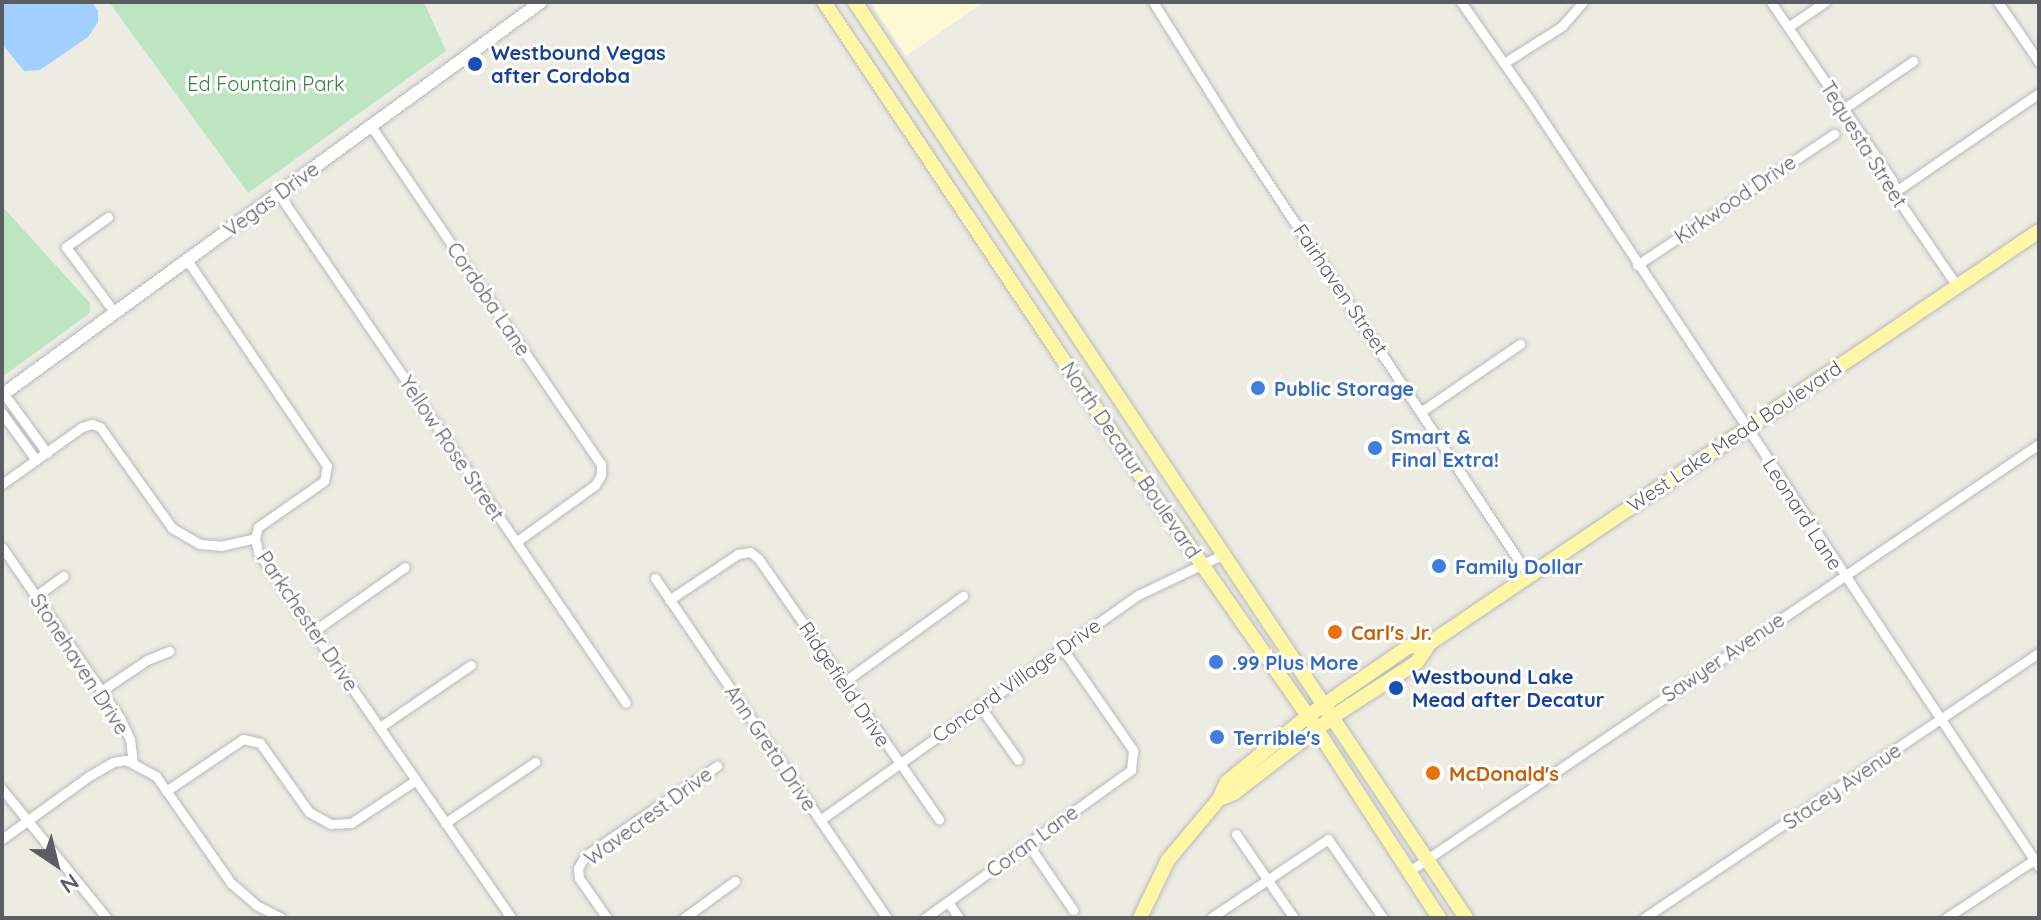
<!DOCTYPE html>
<html>
<head>
<meta charset="utf-8">
<style>
  body { margin:0 }
  #map { position:relative; width:2041px; height:920px; overflow:hidden; background:#edece2; font-family:Quicksand,sans-serif }
  div>[style] { position:absolute }
  [style*='--x'] { left:calc(var(--x)*1px); top:calc(var(--y)*1px); width:calc(var(--w)*1px); rotate:calc(var(--a)*1deg) }
  .commercial>* { inset:0; background:#fef8d7 }
  .green>* { inset:0; background:#bee5c1 }
  .water>* { inset:0; background:#a1cfff }
  .roads { filter:drop-shadow(0 0 2px #b7babf) drop-shadow(0 0 2px #b7babf) }
  .minor>* { height:9px; margin:-4.5px; padding:0 4.5px; transform-origin:4.5px; border-radius:4.5px; background:#fff }
  .secondary>* { height:12px; margin:-6px; padding:0 6px; transform-origin:6px; border-radius:6px; background:#fff }
  .primary>* { height:14px; margin:-7px; padding:0 7px; transform-origin:7px; border-radius:7px; background:#fff7a6 }
  .dots>* { width:22px; height:22px; translate:-50% -50%; box-sizing:border-box; border:4px solid #fff; border-radius:50% }
  span { translate:-50% -50%; white-space:nowrap; text-align:center; line-height:1.15; -webkit-text-stroke:6px #fff; paint-order:stroke }
  .transit-label { font-size:20px; color:#164399; font-weight:700 }
  .left { translate:0 -50%; text-align:left }
  .park-label { font-size:20px; color:#33813d }
  .street-label { font-size:20px; color:#5a5e63 }
  .shop-label { font-size:20px; color:#366cbe; font-weight:700 }
  .food-label { font-size:20px; color:#c56008; font-weight:700 }
  .frame { position:absolute; inset:0; border:4px solid #5a5e63; pointer-events:none }
  .north { position:absolute; left:16px; top:824px; width:80px; height:80px; -webkit-text-stroke:6px #fff; paint-order:stroke; rotate:145deg; font-size:22px; font-weight:700; line-height:32px; text-align:center; color:#5a5e63 }
  .north::after { content:''; display:block; margin:auto; width:28px; height:36px; background:#5a5e63; clip-path:polygon(50% 0,100% 100%,50% 72%,0 100%) }
</style>
</head>
<body>
<div id="map">
  <div class="commercial">
    <div style="clip-path:polygon(870px 2px,984px 2px,906px 56px)"></div>
  </div>
  <div class="green">
    <div style="clip-path:polygon(109px 2px,424px 2px,446px 51px,248px 193px)"></div>
    <div style="clip-path:polygon(2px 206px,90px 303px,90px 313px,2px 377px)"></div>
  </div>
  <div class="water">
    <div style="clip-path:polygon(2px 2px,92px 2px,98px 11px,98px 22px,88px 37px,40px 70px,24px 71px,2px 44px)"></div>
  </div>
  <div class="roads">
    <div class="minor">
      <div style="--x:1153;--y:2;--w:163;--a:57.8"></div>
      <div style="--x:1240;--y:140;--w:523;--a:56.46"></div>
      <div style="--x:1461;--y:2;--w:118;--a:55"></div>
      <div style="--x:1529;--y:99;--w:922;--a:56.41"></div>
      <div style="--x:1771;--y:2;--w:215;--a:55.8"></div>
      <div style="--x:1892;--y:180;--w:26;--a:69"></div>
      <div style="--x:1901;--y:204;--w:99;--a:55.7"></div>
      <div style="--x:1998;--y:2;--w:73;--a:55.7"></div>
      <div style="--x:1788;--y:27;--w:45;--a:-34"></div>
      <div style="--x:1504;--y:63;--w:69;--a:-32.5"></div>
      <div style="--x:1562;--y:26;--w:32;--a:-49"></div>
      <div style="--x:1843;--y:109;--w:85;--a:-34.4"></div>
      <div style="--x:371;--y:126;--w:409;--a:55.8"></div>
      <div style="--x:601;--y:464;--w:11;--a:90"></div>
      <div style="--x:601;--y:475;--w:12;--a:121"></div>
      <div style="--x:595;--y:485;--w:97;--a:144.2"></div>
      <div style="--x:1896;--y:191;--w:173;--a:-34.4"></div>
      <div style="--x:278;--y:193;--w:617;--a:55.69"></div>
      <div style="--x:108;--y:217;--w:52;--a:144.5"></div>
      <div style="--x:66;--y:247;--w:82;--a:53.4"></div>
      <div style="--x:187;--y:260;--w:249;--a:55.8"></div>
      <div style="--x:327;--y:466;--w:15;--a:101"></div>
      <div style="--x:324;--y:481;--w:80;--a:145.1"></div>
      <div style="--x:258;--y:527;--w:11;--a:105"></div>
      <div style="--x:255;--y:538;--w:14;--a:78"></div>
      <div style="--x:258;--y:552;--w:445;--a:55.3"></div>
      <div style="--x:1637;--y:265;--w:237;--a:-33.6"></div>
      <div style="--x:4;--y:394;--w:73;--a:53.9"></div>
      <div style="--x:1422;--y:411;--w:119;--a:-34.4"></div>
      <div style="--x:2;--y:413;--w:58;--a:54.1"></div>
      <div style="--x:2;--y:484;--w:98;--a:-35.5"></div>
      <div style="--x:82;--y:427;--w:10;--a:-17"></div>
      <div style="--x:92;--y:424;--w:9;--a:21"></div>
      <div style="--x:100;--y:427;--w:124;--a:54.5"></div>
      <div style="--x:172;--y:528;--w:32;--a:30"></div>
      <div style="--x:200;--y:544;--w:21;--a:5"></div>
      <div style="--x:221;--y:546;--w:35;--a:-13"></div>
      <div style="--x:2;--y:547;--w:208;--a:55.4"></div>
      <div style="--x:120;--y:718;--w:23;--a:65"></div>
      <div style="--x:130;--y:739;--w:23;--a:83"></div>
      <div style="--x:655;--y:578;--w:412;--a:55.7"></div>
      <div style="--x:36;--y:596;--w:34;--a:-36"></div>
      <div style="--x:669;--y:600;--w:83;--a:-33.7"></div>
      <div style="--x:738;--y:554;--w:12;--a:-9"></div>
      <div style="--x:750;--y:552;--w:10;--a:37"></div>
      <div style="--x:758;--y:558;--w:318;--a:55.3"></div>
      <div style="--x:314;--y:631;--w:111;--a:-35.1"></div>
      <div style="--x:844;--y:682;--w:147;--a:-35.9"></div>
      <div style="--x:101;--y:691;--w:55;--a:-34"></div>
      <div style="--x:147;--y:660;--w:24;--a:-22"></div>
      <div style="--x:979;--y:705;--w:67;--a:54.7"></div>
      <div style="--x:380;--y:727;--w:110;--a:-34.3"></div>
      <div style="--x:2;--y:789;--w:166;--a:50.9"></div>
      <div style="--x:166;--y:791;--w:93;--a:-34"></div>
      <div style="--x:243;--y:739;--w:17;--a:13"></div>
      <div style="--x:260;--y:743;--w:85;--a:54.6"></div>
      <div style="--x:309;--y:812;--w:25;--a:29"></div>
      <div style="--x:331;--y:824;--w:20;--a:-3"></div>
      <div style="--x:351;--y:823;--w:78;--a:-33.5"></div>
      <div style="--x:820;--y:820;--w:390;--a:-35.3"></div>
      <div style="--x:1138;--y:595;--w:93;--a:-25.5"></div>
      <div style="--x:445;--y:823;--w:109;--a:-34.1"></div>
      <div style="--x:1236;--y:834;--w:102;--a:55.4"></div>
      <div style="--x:2;--y:839;--w:107;--a:-35.9"></div>
      <div style="--x:89;--y:776;--w:28;--a:-30"></div>
      <div style="--x:113;--y:762;--w:13;--a:-9"></div>
      <div style="--x:126;--y:760;--w:34;--a:28"></div>
      <div style="--x:156;--y:776;--w:131;--a:55"></div>
      <div style="--x:231;--y:883;--w:33;--a:41"></div>
      <div style="--x:256;--y:905;--w:28;--a:27"></div>
      <div style="--x:1028;--y:844;--w:80;--a:55.7"></div>
      <div style="--x:1408;--y:872;--w:762;--a:-34.15"></div>
      <div style="--x:948;--y:902;--w:19;--a:55"></div>
      <div style="--x:1212;--y:917;--w:140;--a:-33.9"></div>
      <div style="--x:1328;--y:839;--w:96;--a:55.2"></div>
      <div style="--x:607;--y:918;--w:49;--a:-125"></div>
      <div style="--x:579;--y:878;--w:10;--a:-96"></div>
      <div style="--x:578;--y:868;--w:14;--a:-60"></div>
      <div style="--x:585;--y:856;--w:160;--a:-34.3"></div>
      <div style="--x:684;--y:918;--w:63;--a:-36"></div>
      <div style="--x:925;--y:918;--w:254;--a:-35.7"></div>
      <div style="--x:1131;--y:770;--w:20;--a:-84"></div>
      <div style="--x:1133;--y:750;--w:124;--a:-124.8"></div>
      <div style="--x:1644;--y:918;--w:476;--a:-33.9"></div>
      <div style="--x:1946;--y:918;--w:109;--a:-33.4"></div>
    </div>
    <div class="secondary">
      <div style="--x:2;--y:395;--w:667;--a:-36.1"></div>
    </div>
    <div class="primary">
      <div style="--x:824;--y:2;--w:603;--a:56.23"></div>
      <div style="--x:1159;--y:503;--w:260;--a:55"></div>
      <div style="--x:1308;--y:716;--w:241;--a:57"></div>
      <div style="--x:855;--y:2;--w:1101;--a:56.3"></div>
      <div style="--x:1219;--y:799;--w:16;--a:-22"></div>
      <div style="--x:1234;--y:793;--w:126;--a:-37.6"></div>
      <div style="--x:1334;--y:716;--w:99;--a:-33"></div>
      <div style="--x:1417;--y:662;--w:23;--a:-56"></div>
      <div style="--x:1430;--y:643;--w:735;--a:-34.08"></div>
      <div style="--x:1140;--y:918;--w:64;--a:-64.2"></div>
      <div style="--x:1168;--y:860;--w:80;--a:-50.1"></div>
      <div style="--x:1219;--y:799;--w:19;--a:-65"></div>
      <div style="--x:1227;--y:782;--w:104;--a:-39.2"></div>
      <div style="--x:1308;--y:716;--w:121;--a:-34.6"></div>
      <div style="--x:1408;--y:647;--w:22;--a:-10"></div>
    </div>
  </div>
  <div class="dots">
    <div style="left:475px;top:64px;background:#1a4fb4"></div>
    <div style="left:1258px;top:388px;background:#3f7fe0"></div>
    <div style="left:1375px;top:448px;background:#3f7fe0"></div>
    <div style="left:1439px;top:566px;background:#3f7fe0"></div>
    <div style="left:1335px;top:632px;background:#e8710a"></div>
    <div style="left:1216px;top:662px;background:#3f7fe0"></div>
    <div style="left:1396px;top:688px;background:#1a4fb4"></div>
    <div style="left:1217px;top:737px;background:#3f7fe0"></div>
    <div style="left:1433px;top:773px;background:#e8710a"></div>
  </div>
  <div class="transit-label">
    <span class="left" style="left:491px;top:64px">Westbound Vegas<br>after Cordoba</span>
    <span class="left" style="left:1412px;top:688px">Westbound Lake<br>Mead after Decatur</span>
  </div>
  <div class="park-label">
    <span style="left:266px;top:83px">Ed Fountain Park</span>
  </div>
  <div class="street-label">
    <span style="left:1864px;top:144px;rotate:58deg">Tequesta Street</span>
    <span style="left:271px;top:199px;rotate:-36deg">Vegas Drive</span>
    <span style="left:1735px;top:199px;rotate:-34deg">Kirkwood Drive</span>
    <span style="left:1341px;top:289px;rotate:56deg">Fairhaven Street</span>
    <span style="left:489px;top:299px;rotate:56deg">Cordoba Lane</span>
    <span style="left:1734px;top:436px;rotate:-34deg">West Lake Mead Boulevard</span>
    <span style="left:452px;top:448px;rotate:56deg">Yellow Rose Street</span>
    <span style="left:1131px;top:460px;rotate:56deg">North Decatur Boulevard</span>
    <span style="left:1803px;top:514px;rotate:57deg">Leonard Lane</span>
    <span style="left:308px;top:621px;rotate:56deg">Parkchester Drive</span>
    <span style="left:1723px;top:657px;rotate:-34deg">Sawyer Avenue</span>
    <span style="left:80px;top:664px;rotate:57deg">Stonehaven Drive</span>
    <span style="left:1016px;top:680px;rotate:-35deg">Concord Village Drive</span>
    <span style="left:845px;top:684px;rotate:56deg">Ridgefield Drive</span>
    <span style="left:771px;top:748px;rotate:56deg">Ann Greta Drive</span>
    <span style="left:1842px;top:786px;rotate:-34deg">Stacey Avenue</span>
    <span style="left:648px;top:816px;rotate:-36deg">Wavecrest Drive</span>
    <span style="left:1032px;top:841px;rotate:-36deg">Coran Lane</span>
  </div>
  <div class="shop-label">
    <span class="left" style="left:1274px;top:388px">Public Storage</span>
    <span class="left" style="left:1391px;top:448px">Smart &amp;<br>Final Extra!</span>
    <span class="left" style="left:1455px;top:566px">Family Dollar</span>
    <span class="left" style="left:1232px;top:662px">.99 Plus More</span>
    <span class="left" style="left:1233px;top:737px">Terrible's</span>
  </div>
  <div class="food-label">
    <span class="left" style="left:1351px;top:632px">Carl's Jr.</span>
    <span class="left" style="left:1449px;top:773px">McDonald's</span>
  </div>
  <div class="frame"></div>
  <div class="north">N</div>
</div>
</body>
</html>
